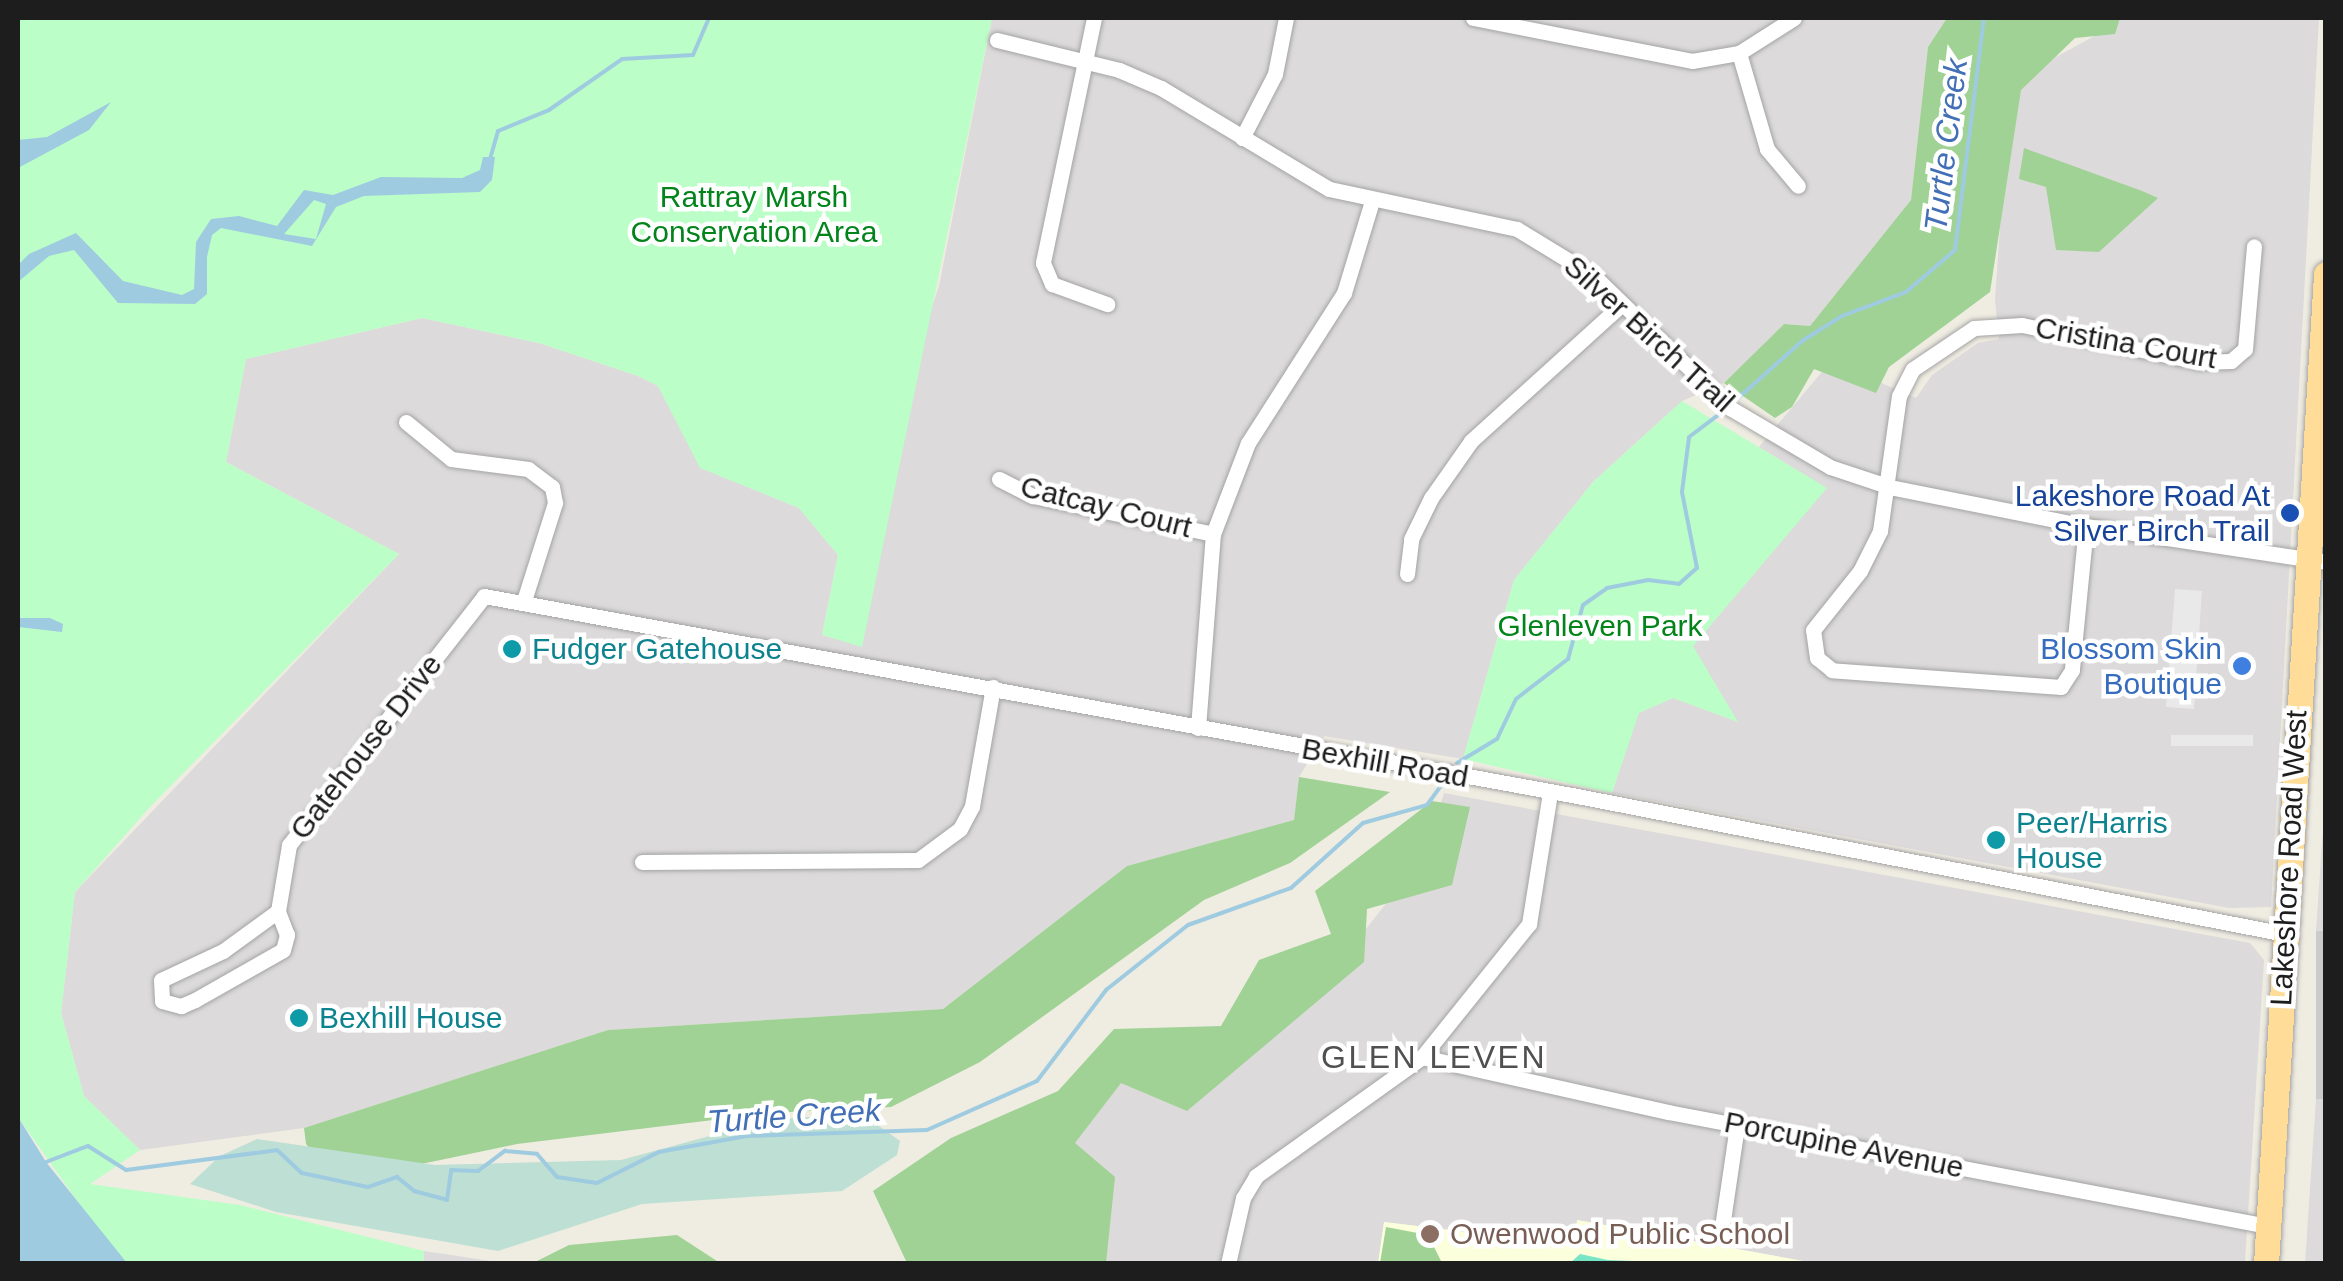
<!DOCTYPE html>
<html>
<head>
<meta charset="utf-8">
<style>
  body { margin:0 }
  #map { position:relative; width:2343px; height:1281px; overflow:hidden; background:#efece2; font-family:Arial,sans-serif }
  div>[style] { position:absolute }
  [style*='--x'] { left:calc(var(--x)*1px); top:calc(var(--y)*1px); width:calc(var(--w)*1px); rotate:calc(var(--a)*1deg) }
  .residential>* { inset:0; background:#dcdada }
  .education>* { inset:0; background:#fbffdc }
  .religious>* { inset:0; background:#cbcbcb }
  .forest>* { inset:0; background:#9fd294 }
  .wetland>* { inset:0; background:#bedfd3 }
  .park>* { inset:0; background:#bbfec7 }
  .pitch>* { inset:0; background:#79e5c7 }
  .parking>* { inset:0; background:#e9e9e9 }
  .water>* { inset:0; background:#9fcbe1 }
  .stream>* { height:4px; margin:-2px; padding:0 2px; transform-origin:2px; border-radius:2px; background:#9fcbe1 }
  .roads { filter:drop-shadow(0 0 2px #a4a4a4) drop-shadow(0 0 2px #a4a4a4) }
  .minor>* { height:15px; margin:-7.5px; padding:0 7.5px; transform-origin:7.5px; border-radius:7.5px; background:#fff }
  .primary>* { height:25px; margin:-12.5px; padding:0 12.5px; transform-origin:12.5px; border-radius:12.5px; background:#ffdd98 }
  .dots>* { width:28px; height:28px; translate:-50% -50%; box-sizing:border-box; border:5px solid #fff; border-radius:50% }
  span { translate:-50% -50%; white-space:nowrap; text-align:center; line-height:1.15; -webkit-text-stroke:9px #fff; paint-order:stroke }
  .park-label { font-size:30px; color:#02841b }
  .street-label { font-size:30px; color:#1d1d1d }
  .transit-label { font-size:30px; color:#164399 }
  .right { translate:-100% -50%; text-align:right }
  .culture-label { font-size:30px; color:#0d838f }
  .left { translate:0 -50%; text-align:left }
  .shop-label { font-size:30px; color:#366cbe }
  .education-label { font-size:30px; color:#785e54 }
  .water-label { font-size:32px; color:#426fb5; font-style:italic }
  .neighbourhood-label { font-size:32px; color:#505050; letter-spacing:2.5px }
  .frame { position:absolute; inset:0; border:20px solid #1d1d1d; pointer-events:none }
</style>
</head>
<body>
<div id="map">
  <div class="residential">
    <div style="clip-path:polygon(992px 18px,1947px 18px,1928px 47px,1911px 200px,1810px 326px,1784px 324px,1724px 383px,1682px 401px,1593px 482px,1514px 580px,1463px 759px,1324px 736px,1299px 777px,1294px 820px,1127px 866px,943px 1009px,608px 1030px,304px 1128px,140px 1150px,84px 1096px,61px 1013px,75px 892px,399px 554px,226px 462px,246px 359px,422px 318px,539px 343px,638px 376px,658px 386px,701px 468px,799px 508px,838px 555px,822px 635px,939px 286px)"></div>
    <div style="clip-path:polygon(2106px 18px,2319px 18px,2271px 907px,2229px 908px,1612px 793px,1638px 713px,1673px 698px,1736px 721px,1692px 647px,1826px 488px,1759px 447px,1831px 361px,1916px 398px,1932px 375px,1978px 343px,1999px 339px,1995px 300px,2010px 82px,2102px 32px)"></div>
    <div style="clip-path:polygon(1444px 793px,2250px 943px,2264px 960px,2245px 1263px,1814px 1263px,1578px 1220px,1573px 1245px,1384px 1222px,1378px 1263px,1037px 1264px,1054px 1147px,1122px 1058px,1198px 1070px,1355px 943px,1424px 855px)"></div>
    <div style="clip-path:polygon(2325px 801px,2325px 931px,2316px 931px)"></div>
    <div style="clip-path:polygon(2316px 1099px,2325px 1099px,2325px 1263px,2305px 1264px)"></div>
    <div style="clip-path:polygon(424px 1251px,504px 1263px,423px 1264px)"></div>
  </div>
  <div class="education">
    <div style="clip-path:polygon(1577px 1220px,1814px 1263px,1378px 1264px,1384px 1222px,1573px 1245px)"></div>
  </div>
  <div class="religious">
    <div style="clip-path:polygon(2316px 931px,2325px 931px,2325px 1099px,2316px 1099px)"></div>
  </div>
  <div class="forest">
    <div style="clip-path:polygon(1947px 18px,2120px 18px,2115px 34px,2075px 38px,2021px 90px,1990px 292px,1889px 367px,1876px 393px,1814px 369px,1792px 407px,1775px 418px,1724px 383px,1784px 324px,1810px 326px,1911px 200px,1928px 47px)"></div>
    <div style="clip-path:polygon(2024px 148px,2142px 191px,2158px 198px,2099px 252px,2056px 250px,2046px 187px,2019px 179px)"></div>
    <div style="clip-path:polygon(1299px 777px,1390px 792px,1290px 863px,1204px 900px,980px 1062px,891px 1107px,770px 1113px,517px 1144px,397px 1169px,318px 1159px,306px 1144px,304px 1128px,608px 1030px,943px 1009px,1127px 866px,1294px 820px)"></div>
    <div style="clip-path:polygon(1432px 801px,1470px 807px,1452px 885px,1367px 909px,1364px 962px,1187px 1111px,1121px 1083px,1075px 1143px,1115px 1177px,1106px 1263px,907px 1263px,873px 1191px,951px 1138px,1058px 1091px,1114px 1029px,1221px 1026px,1259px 960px,1331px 934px,1315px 891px)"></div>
    <div style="clip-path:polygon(1386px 1227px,1428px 1235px,1442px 1263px,1380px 1263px)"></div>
    <div style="clip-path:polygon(677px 1235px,720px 1263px,533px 1263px,569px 1245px)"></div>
  </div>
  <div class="wetland">
    <div style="clip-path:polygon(861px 1113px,900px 1141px,897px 1155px,842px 1191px,642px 1204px,498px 1251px,276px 1212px,190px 1184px,220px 1156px,257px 1139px,435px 1165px,621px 1160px,769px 1120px)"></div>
  </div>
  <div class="park">
    <div style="clip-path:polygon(18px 18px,992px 18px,862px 647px,822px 635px,838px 555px,799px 508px,700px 468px,658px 386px,638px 376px,539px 343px,422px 318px,246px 359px,226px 462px,399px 554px,149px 808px,75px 892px,61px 1013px,84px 1096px,140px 1150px,90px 1184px,240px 1205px,424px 1251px,423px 1263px,121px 1263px,18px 1117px)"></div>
    <div style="clip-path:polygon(1682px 401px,1827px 488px,1693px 646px,1738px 722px,1673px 698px,1639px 713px,1612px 793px,1463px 759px,1514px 580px,1593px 482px)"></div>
  </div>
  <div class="pitch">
    <div style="clip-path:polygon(1580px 1254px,1608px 1260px,1681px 1263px,1570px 1263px)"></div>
  </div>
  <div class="parking">
    <div style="clip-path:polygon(2175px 589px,2202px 591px,2194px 709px,2166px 707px)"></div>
    <div style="clip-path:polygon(2171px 735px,2253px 735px,2253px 746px,2171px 746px)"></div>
  </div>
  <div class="water">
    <div style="clip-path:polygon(111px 102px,89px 130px,18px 168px,18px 140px,47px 137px)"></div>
    <div style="clip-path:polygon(evenodd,483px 157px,495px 157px,492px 180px,480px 192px,364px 196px,336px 207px,312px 246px,221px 228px,212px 235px,207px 257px,207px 294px,195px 304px,118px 303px,74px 250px,49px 256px,18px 282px,18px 265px,29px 254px,76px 233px,123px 281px,182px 295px,194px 289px,196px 242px,211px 219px,239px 216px,277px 226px,304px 190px,333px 195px,381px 177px,462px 178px,480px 170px,483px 157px,314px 200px,326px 204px,316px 239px,284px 234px,314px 200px)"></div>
    <div style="clip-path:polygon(18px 618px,50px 618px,63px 624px,62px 632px,18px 627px)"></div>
    <div style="clip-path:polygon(18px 1117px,46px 1162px,127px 1263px,18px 1263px)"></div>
  </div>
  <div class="stream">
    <div style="--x:490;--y:159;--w:29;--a:-74"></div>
    <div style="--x:498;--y:131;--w:55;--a:-22.4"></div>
    <div style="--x:549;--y:110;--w:89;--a:-34.9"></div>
    <div style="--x:622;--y:59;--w:71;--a:-3.2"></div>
    <div style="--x:693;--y:55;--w:40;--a:-66.6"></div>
    <div style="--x:1737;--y:399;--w:87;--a:-41.7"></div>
    <div style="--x:1802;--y:341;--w:47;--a:-32"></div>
    <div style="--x:1842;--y:316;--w:68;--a:-20.6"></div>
    <div style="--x:1906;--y:292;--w:65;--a:-40.6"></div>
    <div style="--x:1955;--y:250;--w:234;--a:-82.9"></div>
    <div style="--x:1457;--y:763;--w:47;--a:-31"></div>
    <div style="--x:1497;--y:739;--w:44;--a:-64.6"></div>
    <div style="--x:1516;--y:699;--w:66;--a:-37.6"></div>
    <div style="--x:1568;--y:659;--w:56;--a:-74.5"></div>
    <div style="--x:1583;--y:605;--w:29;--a:-35"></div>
    <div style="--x:1607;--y:588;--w:42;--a:-11"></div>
    <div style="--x:1648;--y:580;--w:31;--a:7"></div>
    <div style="--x:1679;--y:584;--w:24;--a:-42"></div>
    <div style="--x:1697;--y:568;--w:77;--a:-101.2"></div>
    <div style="--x:1682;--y:492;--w:55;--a:-82.7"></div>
    <div style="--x:1689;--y:437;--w:38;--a:-37"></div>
    <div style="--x:46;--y:1162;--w:45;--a:-20.9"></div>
    <div style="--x:88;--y:1146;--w:45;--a:32.3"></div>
    <div style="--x:126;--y:1170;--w:152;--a:-7.5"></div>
    <div style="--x:277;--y:1150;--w:34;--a:43"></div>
    <div style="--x:302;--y:1173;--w:67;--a:12"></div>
    <div style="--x:368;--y:1187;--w:31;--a:-19"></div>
    <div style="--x:397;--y:1177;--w:22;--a:39"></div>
    <div style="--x:414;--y:1191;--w:34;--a:15"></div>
    <div style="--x:447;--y:1200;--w:30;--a:-82"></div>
    <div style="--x:451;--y:1170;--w:27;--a:2"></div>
    <div style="--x:478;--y:1171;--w:34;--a:-37"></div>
    <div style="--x:505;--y:1151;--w:32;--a:5"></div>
    <div style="--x:537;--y:1154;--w:30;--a:49"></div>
    <div style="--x:557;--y:1177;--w:40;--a:8.5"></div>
    <div style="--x:597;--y:1183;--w:69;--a:-26.6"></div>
    <div style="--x:659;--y:1152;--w:89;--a:-10.3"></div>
    <div style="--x:747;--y:1136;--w:180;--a:-1.9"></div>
    <div style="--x:927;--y:1130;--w:120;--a:-24"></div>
    <div style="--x:1037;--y:1081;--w:114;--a:-52.8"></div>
    <div style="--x:1106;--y:990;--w:105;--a:-38.4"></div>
    <div style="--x:1188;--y:925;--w:109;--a:-19.8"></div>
    <div style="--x:1291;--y:888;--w:97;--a:-42.1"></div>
    <div style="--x:1363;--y:823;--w:66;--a:-15.7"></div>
    <div style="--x:1427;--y:805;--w:27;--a:-54"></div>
  </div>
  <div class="roads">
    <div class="minor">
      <div style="--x:1094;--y:18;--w:250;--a:101.8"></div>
      <div style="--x:1043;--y:263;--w:23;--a:67"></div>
      <div style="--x:1052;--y:284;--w:59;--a:20"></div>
      <div style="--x:1473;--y:18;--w:223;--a:11.1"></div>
      <div style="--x:1692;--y:61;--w:48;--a:-9.7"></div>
      <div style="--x:1739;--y:53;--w:65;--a:-32.5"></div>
      <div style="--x:997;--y:40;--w:126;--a:13.8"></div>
      <div style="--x:1119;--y:70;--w:46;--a:23.2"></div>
      <div style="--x:1161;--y:88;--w:196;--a:31"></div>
      <div style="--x:1329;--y:189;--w:192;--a:12"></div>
      <div style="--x:1517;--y:229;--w:90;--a:31.4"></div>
      <div style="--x:1594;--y:276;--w:190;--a:44.1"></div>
      <div style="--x:1730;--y:408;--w:116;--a:30.5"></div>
      <div style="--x:1830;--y:467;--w:63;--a:18.4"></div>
      <div style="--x:1890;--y:487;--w:200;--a:11.3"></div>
      <div style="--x:2086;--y:526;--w:243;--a:8.5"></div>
      <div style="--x:1739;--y:53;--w:100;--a:73.7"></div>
      <div style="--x:1767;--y:149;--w:48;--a:50"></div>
      <div style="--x:1242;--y:138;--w:72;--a:-62.7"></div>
      <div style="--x:1275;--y:74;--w:57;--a:-78.9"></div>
      <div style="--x:406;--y:422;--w:58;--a:39.4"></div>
      <div style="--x:451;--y:459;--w:78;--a:7.4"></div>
      <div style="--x:528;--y:469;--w:30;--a:37"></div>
      <div style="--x:552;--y:487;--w:16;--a:79"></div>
      <div style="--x:555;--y:503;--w:103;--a:107.6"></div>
      <div style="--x:999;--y:479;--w:38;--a:27"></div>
      <div style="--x:1033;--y:496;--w:184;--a:11.9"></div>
      <div style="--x:2086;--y:526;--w:145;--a:95.6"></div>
      <div style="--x:2072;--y:670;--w:20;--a:123"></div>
      <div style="--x:2061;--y:687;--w:230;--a:-175.8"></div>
      <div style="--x:1832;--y:670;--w:19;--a:-141"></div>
      <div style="--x:1817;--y:658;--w:28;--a:-98"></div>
      <div style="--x:1813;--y:630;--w:75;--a:-51.5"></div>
      <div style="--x:1860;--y:571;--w:45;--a:-63.4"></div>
      <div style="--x:1880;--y:531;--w:136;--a:-82"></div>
      <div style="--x:1899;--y:396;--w:30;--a:-63"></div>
      <div style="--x:1913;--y:369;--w:73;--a:-33.9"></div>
      <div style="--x:1974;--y:328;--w:48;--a:-3.6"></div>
      <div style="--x:2022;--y:325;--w:181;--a:11.8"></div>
      <div style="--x:2199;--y:362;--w:32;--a:-2"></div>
      <div style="--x:2231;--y:361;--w:18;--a:-41"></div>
      <div style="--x:2245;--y:349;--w:103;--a:-85"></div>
      <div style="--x:1407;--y:574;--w:35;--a:-83"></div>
      <div style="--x:1411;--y:539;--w:46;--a:-64"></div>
      <div style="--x:1431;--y:498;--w:70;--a:-54.9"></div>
      <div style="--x:1471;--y:441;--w:202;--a:-42.2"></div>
      <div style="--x:1198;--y:728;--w:195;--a:-85.6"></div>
      <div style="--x:1213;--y:534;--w:97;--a:-69"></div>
      <div style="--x:1248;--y:443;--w:178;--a:-57.4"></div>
      <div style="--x:1344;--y:293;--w:96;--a:-73.1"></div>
      <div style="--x:642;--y:862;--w:276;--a:-0.4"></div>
      <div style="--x:918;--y:860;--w:52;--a:-36.4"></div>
      <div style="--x:960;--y:829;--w:26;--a:-62"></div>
      <div style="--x:972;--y:806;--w:121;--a:-80"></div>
      <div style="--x:278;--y:911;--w:68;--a:144"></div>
      <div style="--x:223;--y:951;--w:68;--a:154.9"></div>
      <div style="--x:161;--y:980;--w:21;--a:87"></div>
      <div style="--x:162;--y:1001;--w:20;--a:15"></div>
      <div style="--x:181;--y:1006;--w:15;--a:-23"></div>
      <div style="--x:195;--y:1000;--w:101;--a:-29.6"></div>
      <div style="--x:283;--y:950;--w:16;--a:-75"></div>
      <div style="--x:287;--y:935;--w:26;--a:-111"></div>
      <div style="--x:278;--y:911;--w:67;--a:-80.5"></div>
      <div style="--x:289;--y:845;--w:316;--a:-51.9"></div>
      <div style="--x:484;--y:596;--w:1106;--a:10.37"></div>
      <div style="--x:1572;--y:795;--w:726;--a:11.03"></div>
      <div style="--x:1422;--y:1057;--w:252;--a:12.6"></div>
      <div style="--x:1668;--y:1112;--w:611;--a:10.76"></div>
      <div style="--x:1721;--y:1234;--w:110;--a:-81.6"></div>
      <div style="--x:1228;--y:1264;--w:68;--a:-77.2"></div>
      <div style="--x:1243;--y:1198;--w:26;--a:-59"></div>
      <div style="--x:1256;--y:1176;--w:204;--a:-35.6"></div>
      <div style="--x:1422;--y:1057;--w:171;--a:-51.2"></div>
      <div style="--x:1529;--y:924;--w:133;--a:-80.9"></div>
    </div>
    <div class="primary">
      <div style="--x:2266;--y:1264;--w:992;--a:-86.53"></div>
    </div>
  </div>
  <div class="dots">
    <div style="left:2290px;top:513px;background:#1a4fb4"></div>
    <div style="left:512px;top:649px;background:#0f9aa8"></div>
    <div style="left:2242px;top:666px;background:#3f7fe0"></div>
    <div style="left:1996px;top:840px;background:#0f9aa8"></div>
    <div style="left:299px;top:1018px;background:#0f9aa8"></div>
    <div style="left:1430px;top:1234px;background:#8d6e63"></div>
  </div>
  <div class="park-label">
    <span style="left:754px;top:214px">Rattray Marsh<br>Conservation Area</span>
    <span style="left:1600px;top:626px">Glenleven Park</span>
  </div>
  <div class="street-label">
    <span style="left:1649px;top:334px;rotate:42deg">Silver Birch Trail</span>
    <span style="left:2126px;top:343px;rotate:10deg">Cristina Court</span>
    <span style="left:1106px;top:507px;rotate:14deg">Catcay Court</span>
    <span style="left:366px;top:747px;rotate:-52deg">Gatehouse Drive</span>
    <span style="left:1385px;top:763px;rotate:10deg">Bexhill Road</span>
    <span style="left:2289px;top:858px;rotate:-87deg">Lakeshore Road West</span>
    <span style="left:1844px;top:1145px;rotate:11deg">Porcupine Avenue</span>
  </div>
  <div class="transit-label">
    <span class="right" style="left:2270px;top:513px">Lakeshore Road At<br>Silver Birch Trail</span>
  </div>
  <div class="culture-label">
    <span class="left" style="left:532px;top:649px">Fudger Gatehouse</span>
    <span class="left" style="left:2016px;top:840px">Peer/Harris<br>House</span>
    <span class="left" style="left:319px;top:1018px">Bexhill House</span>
  </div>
  <div class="shop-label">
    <span class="right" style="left:2222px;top:666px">Blossom Skin<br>Boutique</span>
  </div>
  <div class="education-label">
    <span class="left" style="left:1450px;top:1234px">Owenwood Public School</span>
  </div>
  <div class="water-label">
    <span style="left:1946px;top:145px;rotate:-83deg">Turtle Creek</span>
    <span style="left:794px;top:1116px;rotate:-4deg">Turtle Creek</span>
  </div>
  <div class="neighbourhood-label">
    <span style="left:1434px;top:1057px">GLEN LEVEN</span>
  </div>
  <div class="frame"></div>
</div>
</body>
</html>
